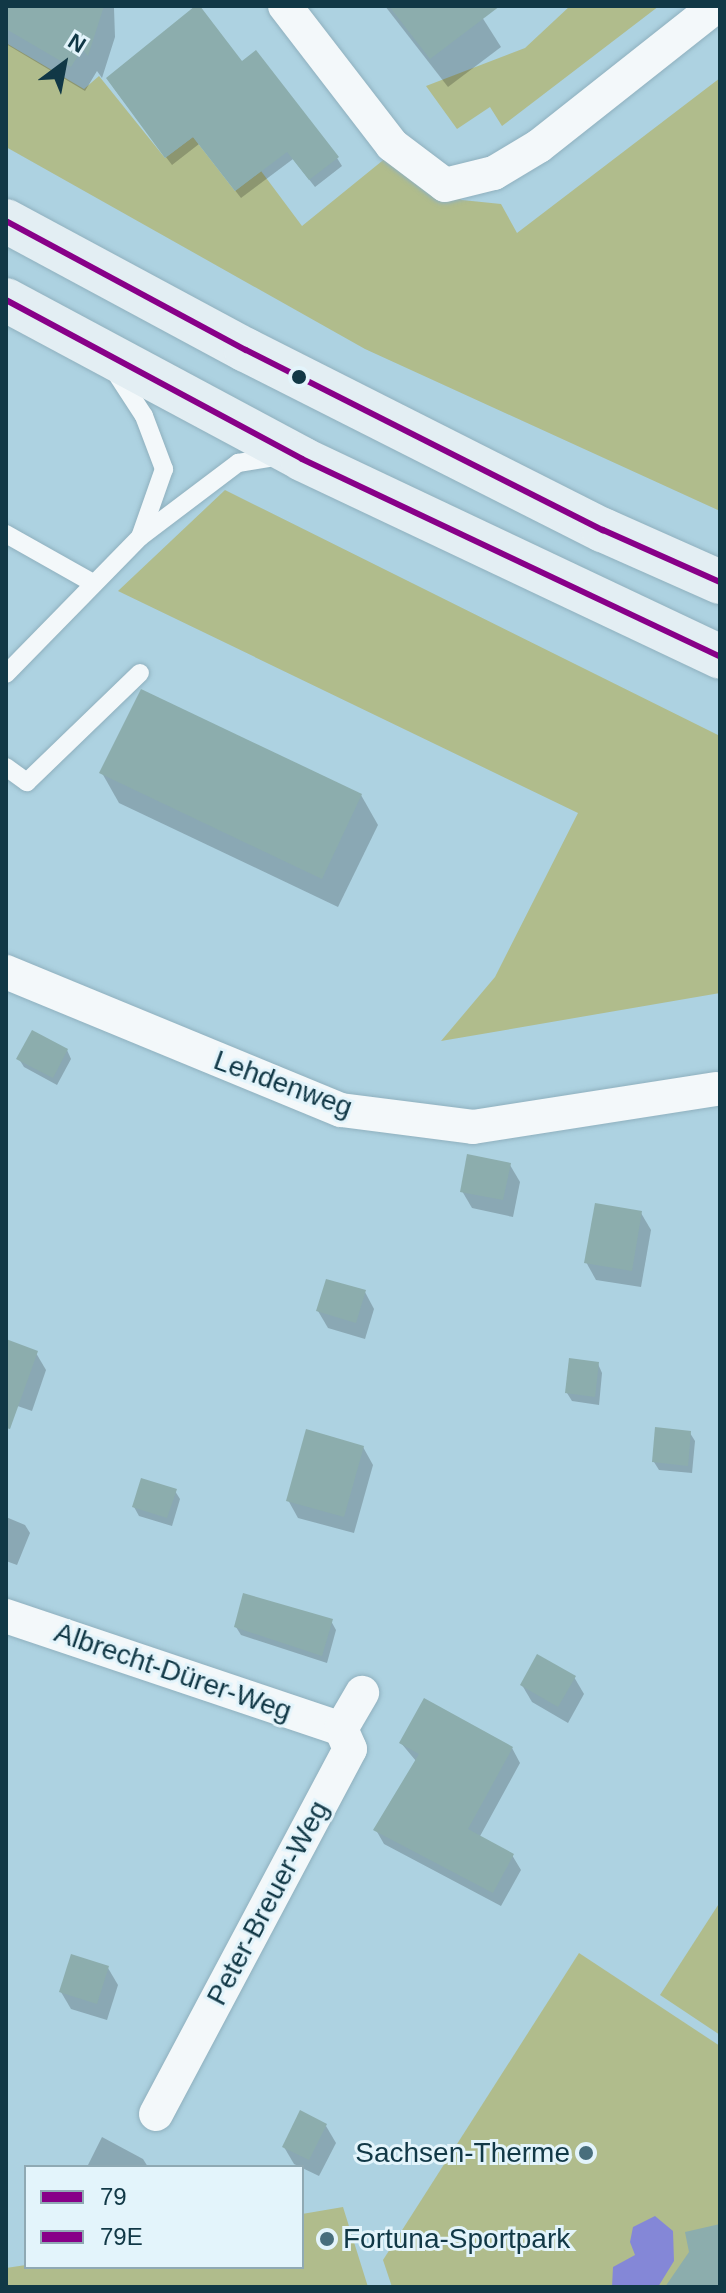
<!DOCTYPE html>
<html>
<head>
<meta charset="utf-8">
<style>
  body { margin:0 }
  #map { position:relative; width:726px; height:2293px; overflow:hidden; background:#add2e1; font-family:Arial,sans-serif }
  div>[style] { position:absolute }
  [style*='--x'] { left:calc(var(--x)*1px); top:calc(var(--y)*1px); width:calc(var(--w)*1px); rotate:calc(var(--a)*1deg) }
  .green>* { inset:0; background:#b0bc8c }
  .water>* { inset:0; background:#8487d7 }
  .shadow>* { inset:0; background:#0003 }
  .building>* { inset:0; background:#8cadad }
  .roads { filter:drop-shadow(0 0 2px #8fb0be) drop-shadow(0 0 2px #8fb0be) }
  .lane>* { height:18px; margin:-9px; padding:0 9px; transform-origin:9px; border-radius:9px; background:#f3f8fa }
  .street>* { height:34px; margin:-17px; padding:0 17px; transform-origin:17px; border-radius:17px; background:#f3f8fa }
  .primary>* { height:44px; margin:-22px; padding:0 22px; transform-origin:22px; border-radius:22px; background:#e3eef3 }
  .bus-1>* { height:6px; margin:-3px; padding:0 3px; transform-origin:3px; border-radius:3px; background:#808 }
  .bus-2>* { height:6px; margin:-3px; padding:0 3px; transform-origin:3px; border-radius:3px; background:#808 }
  .dots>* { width:22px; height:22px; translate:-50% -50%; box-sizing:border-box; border:4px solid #e3f4fb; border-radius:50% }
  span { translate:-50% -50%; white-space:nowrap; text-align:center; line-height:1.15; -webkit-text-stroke:6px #e3f4fb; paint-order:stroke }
  .street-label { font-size:28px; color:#113846 }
  .poi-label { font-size:28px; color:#113846 }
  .right { translate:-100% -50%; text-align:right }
  .left { translate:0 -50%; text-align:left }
  .frame { position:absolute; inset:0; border:8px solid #113846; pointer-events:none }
  .legend { position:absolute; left:24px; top:2165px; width:280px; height:104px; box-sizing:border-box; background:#e3f4fb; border:2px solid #8fa9b3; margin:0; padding:10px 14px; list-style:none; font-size:24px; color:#113846 }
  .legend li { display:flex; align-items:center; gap:16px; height:40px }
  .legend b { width:40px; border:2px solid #8fa9b3 }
  .north { position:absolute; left:24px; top:24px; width:80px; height:80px; -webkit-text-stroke:6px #e3f4fb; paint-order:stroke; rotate:32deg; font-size:22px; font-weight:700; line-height:32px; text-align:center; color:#113846 }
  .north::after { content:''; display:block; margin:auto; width:28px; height:36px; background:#113846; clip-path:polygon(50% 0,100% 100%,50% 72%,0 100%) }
</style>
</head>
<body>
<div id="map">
  <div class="green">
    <div style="clip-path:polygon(570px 6px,659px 6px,502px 126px,490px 107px,457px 129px,426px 86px,525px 48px)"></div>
    <div style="clip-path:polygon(6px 43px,84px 89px,99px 76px,165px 158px,193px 137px,235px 191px,261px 171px,302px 226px,387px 157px,462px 200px,501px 204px,517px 233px,720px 78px,720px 511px,365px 349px,6px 147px)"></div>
    <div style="clip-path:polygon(225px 490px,720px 736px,720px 993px,441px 1041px,495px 977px,578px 813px,118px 591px)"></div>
    <div style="clip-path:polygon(720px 1902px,720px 2035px,660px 1995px)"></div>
    <div style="clip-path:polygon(579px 1953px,720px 2046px,720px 2287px,392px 2287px,383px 2260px)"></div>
    <div style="clip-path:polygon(343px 2207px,368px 2287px,6px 2287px,6px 2268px,26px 2265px,302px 2267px,302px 2214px)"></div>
  </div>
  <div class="water">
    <div style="clip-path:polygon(655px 2216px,673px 2231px,674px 2261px,658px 2287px,612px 2287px,613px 2267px,635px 2255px,630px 2242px,633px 2227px)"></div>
  </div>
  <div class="shadow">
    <div style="clip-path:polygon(6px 6px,127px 6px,114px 8px,115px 37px,102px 78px,97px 71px,85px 91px,6px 44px)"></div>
    <div style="clip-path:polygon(385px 6px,475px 6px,501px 47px,448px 87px)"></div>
    <div style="clip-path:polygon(242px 64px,337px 158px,342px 166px,315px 187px,293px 159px,241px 198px,199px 144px,172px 165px,113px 87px)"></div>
    <div style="clip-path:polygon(102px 773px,361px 795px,378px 825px,338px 907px,119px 803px)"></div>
    <div style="clip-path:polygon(67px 1050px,71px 1059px,57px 1085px,24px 1067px,19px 1059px)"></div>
    <div style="clip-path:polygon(510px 1165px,520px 1182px,513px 1217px,472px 1208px,462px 1191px)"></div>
    <div style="clip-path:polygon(641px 1213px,651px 1230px,641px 1287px,596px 1280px,586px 1262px)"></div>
    <div style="clip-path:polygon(365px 1292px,374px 1309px,365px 1339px,328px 1328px,318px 1311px)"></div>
    <div style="clip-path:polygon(6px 1342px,36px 1353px,46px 1370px,32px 1411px,6px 1402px)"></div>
    <div style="clip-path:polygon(598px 1364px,602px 1373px,599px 1405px,572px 1401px,567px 1393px)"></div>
    <div style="clip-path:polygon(690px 1433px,695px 1441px,692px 1473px,659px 1470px,654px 1462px)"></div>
    <div style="clip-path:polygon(363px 1447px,373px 1465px,354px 1533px,298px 1518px,288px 1500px)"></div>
    <div style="clip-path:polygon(175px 1491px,180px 1499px,172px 1526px,139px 1516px,134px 1507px)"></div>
    <div style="clip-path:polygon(6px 1517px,25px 1525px,30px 1533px,17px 1565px,6px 1561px)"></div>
    <div style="clip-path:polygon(331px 1621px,336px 1630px,327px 1663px,241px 1635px,236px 1627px)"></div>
    <div style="clip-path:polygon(574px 1677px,584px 1694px,568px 1723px,532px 1702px,522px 1685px)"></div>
    <div style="clip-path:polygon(401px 1743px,512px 1748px,520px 1763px,479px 1838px,512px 1855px,521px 1870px,501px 1906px,384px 1844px,376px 1830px,416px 1761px)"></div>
    <div style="clip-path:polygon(108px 1968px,118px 1985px,107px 2020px,71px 2009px,61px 1992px)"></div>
    <div style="clip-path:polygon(326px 2126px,336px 2143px,319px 2176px,294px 2164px,284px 2147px)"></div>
    <div style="clip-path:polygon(102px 2137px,143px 2159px,148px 2167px,87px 2167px)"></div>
  </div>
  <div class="building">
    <div style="clip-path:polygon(6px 6px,104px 6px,88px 56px,82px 49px,71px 67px,6px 29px)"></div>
    <div style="clip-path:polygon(195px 6px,200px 6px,242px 61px,256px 50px,339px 157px,309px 180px,287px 152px,235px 191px,193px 137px,165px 158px,106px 78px)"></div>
    <div style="clip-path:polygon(389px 6px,500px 6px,430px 59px)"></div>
    <div style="clip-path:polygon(141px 689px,362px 794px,322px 879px,99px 773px)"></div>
    <div style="clip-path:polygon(32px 1030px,68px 1049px,53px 1078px,16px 1059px)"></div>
    <div style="clip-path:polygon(467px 1154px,511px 1163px,503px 1200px,460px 1192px)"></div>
    <div style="clip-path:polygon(595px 1203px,642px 1211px,632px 1271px,584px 1263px)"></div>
    <div style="clip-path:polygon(326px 1279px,366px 1290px,356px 1323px,316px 1311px)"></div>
    <div style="clip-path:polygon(6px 1339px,38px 1351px,10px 1429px,6px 1428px)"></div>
    <div style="clip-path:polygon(569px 1358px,599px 1362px,595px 1397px,565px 1393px)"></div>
    <div style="clip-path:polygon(655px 1427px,691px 1431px,688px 1466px,652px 1462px)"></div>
    <div style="clip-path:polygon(306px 1429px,364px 1446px,344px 1517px,286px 1501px)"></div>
    <div style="clip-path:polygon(141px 1478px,177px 1489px,167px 1518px,132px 1507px)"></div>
    <div style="clip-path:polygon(243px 1593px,333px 1619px,322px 1656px,234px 1627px)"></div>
    <div style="clip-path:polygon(537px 1654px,576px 1676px,558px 1707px,520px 1685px)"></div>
    <div style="clip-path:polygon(424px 1698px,513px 1747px,468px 1829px,514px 1854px,493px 1893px,373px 1830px,419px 1754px,399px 1743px)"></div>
    <div style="clip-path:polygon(71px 1954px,109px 1966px,97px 2004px,59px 1992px)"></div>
    <div style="clip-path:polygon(300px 2110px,327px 2124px,309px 2160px,282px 2147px)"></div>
    <div style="clip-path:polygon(720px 2224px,720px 2287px,665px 2287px,689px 2252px,685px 2232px)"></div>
  </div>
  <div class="roads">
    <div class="lane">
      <div style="--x:116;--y:373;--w:51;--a:56.9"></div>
      <div style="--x:144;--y:416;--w:57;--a:69.3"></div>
      <div style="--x:164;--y:469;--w:72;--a:109.4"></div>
      <div style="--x:6;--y:534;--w:100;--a:29.4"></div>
      <div style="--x:6;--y:674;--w:192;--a:-45.6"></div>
      <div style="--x:140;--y:537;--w:123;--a:-37.1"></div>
      <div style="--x:238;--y:463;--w:37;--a:-9"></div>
      <div style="--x:6;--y:767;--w:26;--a:36"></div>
      <div style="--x:27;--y:782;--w:157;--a:-44"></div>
    </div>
    <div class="street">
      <div style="--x:285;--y:6;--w:175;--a:52.4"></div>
      <div style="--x:392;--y:145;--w:66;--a:37"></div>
      <div style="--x:445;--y:185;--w:50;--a:-13.8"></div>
      <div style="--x:494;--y:173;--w:52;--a:-31"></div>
      <div style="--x:539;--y:146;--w:226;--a:-38.3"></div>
      <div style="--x:6;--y:972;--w:362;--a:22.4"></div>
      <div style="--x:341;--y:1110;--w:133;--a:7.3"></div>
      <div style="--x:473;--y:1127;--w:246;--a:-8.9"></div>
      <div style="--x:6;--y:1616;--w:354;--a:18.6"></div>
      <div style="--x:156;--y:2114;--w:413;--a:-62"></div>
      <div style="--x:350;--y:1749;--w:22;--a:-114"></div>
      <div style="--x:341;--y:1729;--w:42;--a:-59.7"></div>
    </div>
    <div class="primary">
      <div style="--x:6;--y:221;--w:272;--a:28.3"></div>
      <div style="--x:246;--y:350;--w:400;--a:26.8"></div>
      <div style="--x:603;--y:530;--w:128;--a:24"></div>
      <div style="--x:6;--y:300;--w:336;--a:28.2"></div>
      <div style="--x:302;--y:459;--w:463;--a:25.3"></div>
    </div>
  </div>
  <div class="bus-1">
    <div style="--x:6;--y:221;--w:272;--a:28.3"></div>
    <div style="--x:246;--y:350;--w:400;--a:26.8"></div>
    <div style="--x:603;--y:530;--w:128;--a:24"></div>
  </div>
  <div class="bus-2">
    <div style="--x:6;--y:300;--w:336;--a:28.2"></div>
    <div style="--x:302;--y:459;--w:463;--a:25.3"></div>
  </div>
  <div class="dots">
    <div style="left:299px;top:377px;background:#113846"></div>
    <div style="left:586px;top:2153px;background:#486e7c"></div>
    <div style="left:327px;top:2239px;background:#486e7c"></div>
  </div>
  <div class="street-label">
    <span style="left:283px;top:1084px;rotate:20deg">Lehdenweg</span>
    <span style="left:173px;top:1672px;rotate:19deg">Albrecht-Dürer-Weg</span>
    <span style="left:268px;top:1903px;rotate:-62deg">Peter-Breuer-Weg</span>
  </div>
  <div class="poi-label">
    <span class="right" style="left:570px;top:2153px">Sachsen-Therme</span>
    <span class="left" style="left:343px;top:2239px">Fortuna-Sportpark</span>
  </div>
  <div class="frame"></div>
  <ul class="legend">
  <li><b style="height:10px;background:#808"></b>79</li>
  <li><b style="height:10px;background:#808"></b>79E</li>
  </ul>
  <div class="north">N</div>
</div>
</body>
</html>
